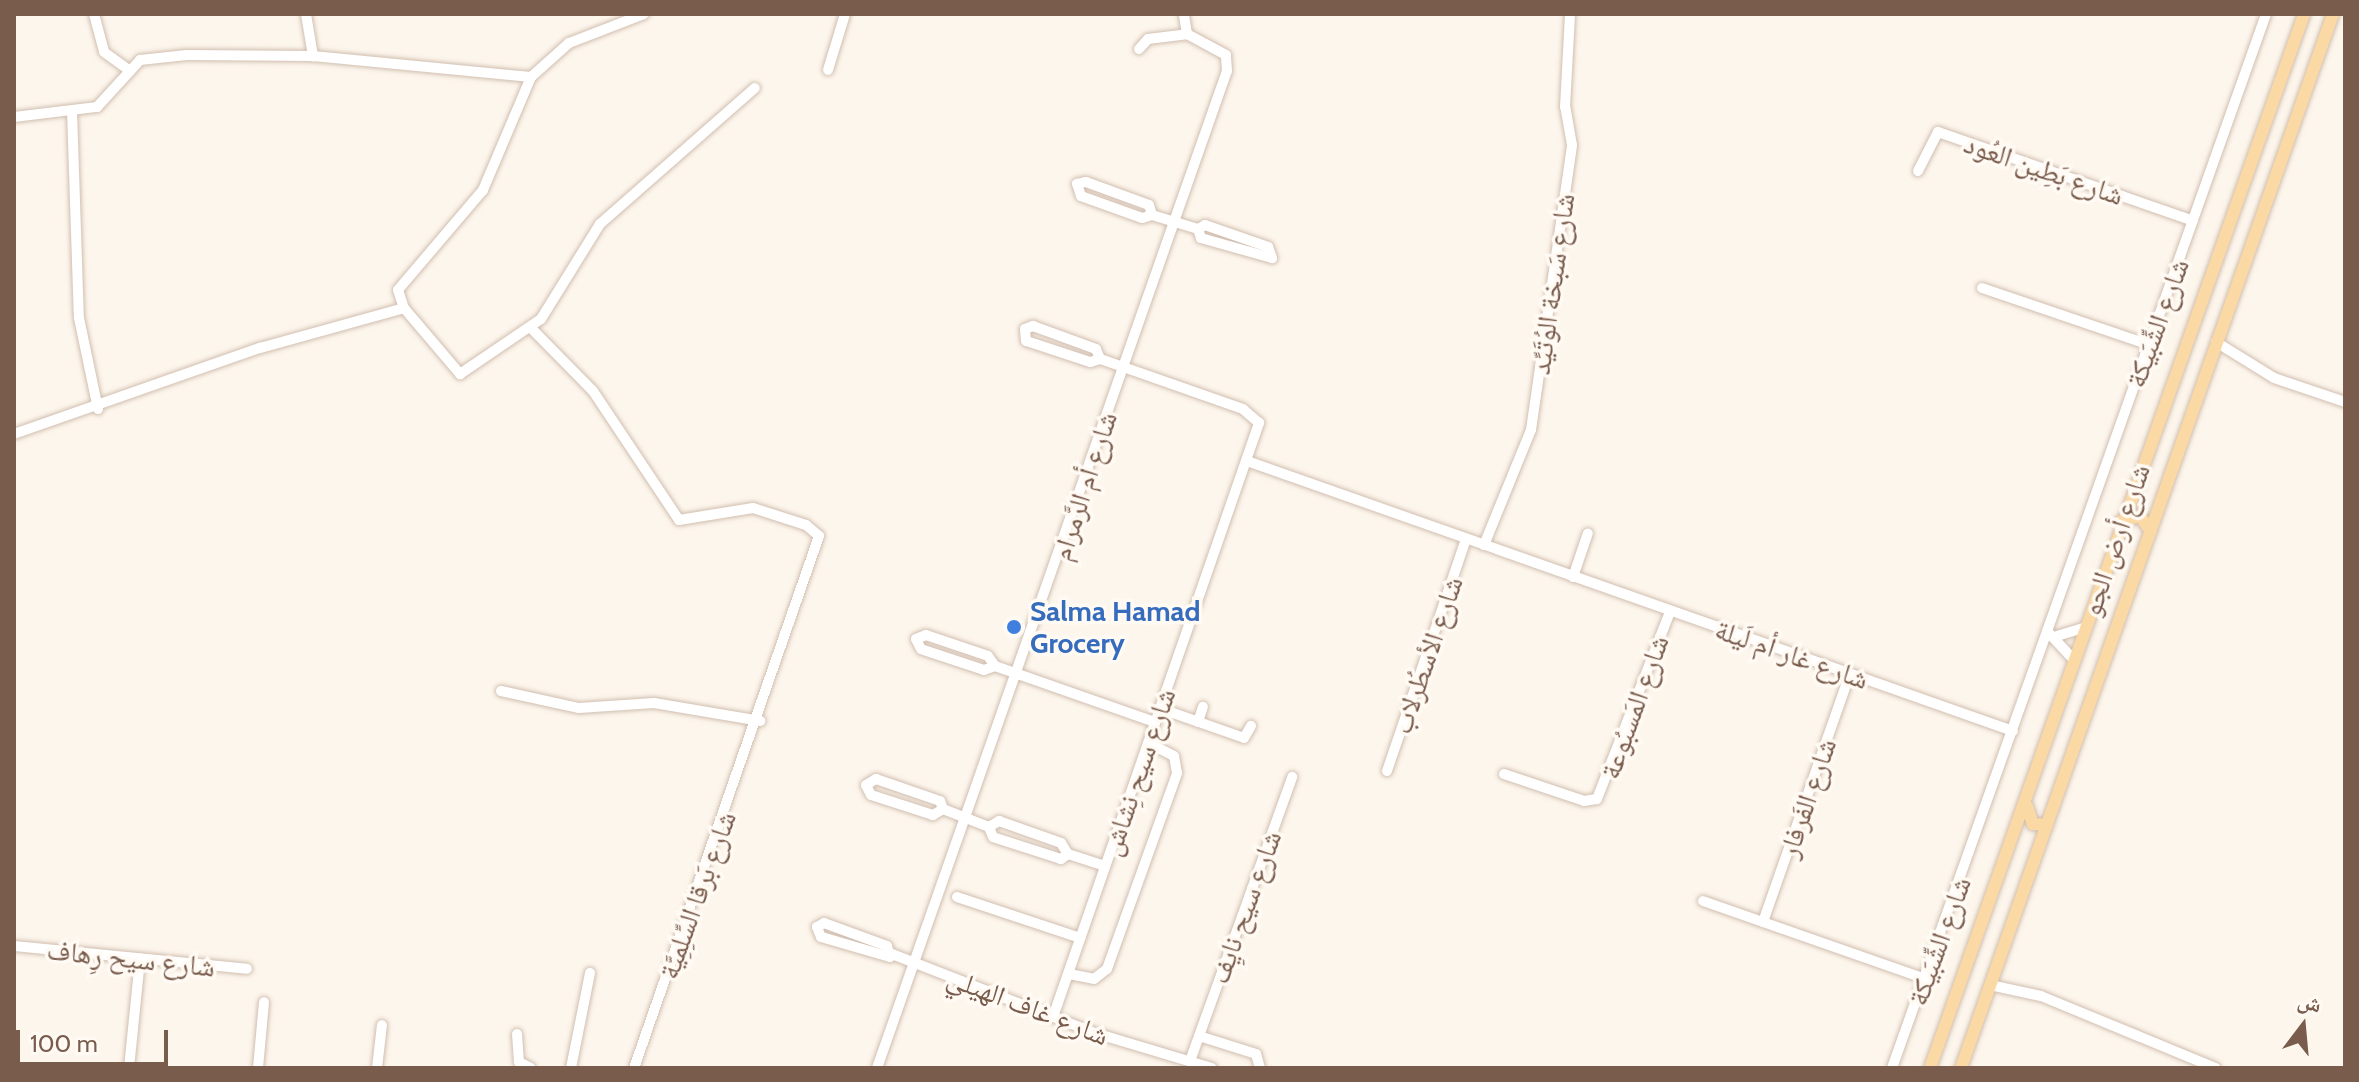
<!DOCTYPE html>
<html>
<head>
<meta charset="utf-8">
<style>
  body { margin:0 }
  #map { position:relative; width:2359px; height:1082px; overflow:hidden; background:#fdf6ec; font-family:Cabin,"Noto Naskh Arabic",sans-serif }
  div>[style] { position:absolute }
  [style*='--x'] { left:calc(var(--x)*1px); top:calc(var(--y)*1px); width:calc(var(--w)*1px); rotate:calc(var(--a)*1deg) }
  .roads { filter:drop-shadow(0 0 2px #d1beb0) drop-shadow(0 0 2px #d1beb0) }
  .minor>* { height:10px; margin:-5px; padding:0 5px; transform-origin:5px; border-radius:5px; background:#fff }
  .major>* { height:12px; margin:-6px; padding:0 6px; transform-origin:6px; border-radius:6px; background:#fbd9a5 }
  .dots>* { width:22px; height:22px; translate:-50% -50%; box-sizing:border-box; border:4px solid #fffaf3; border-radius:50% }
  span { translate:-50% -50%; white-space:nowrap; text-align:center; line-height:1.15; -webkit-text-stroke:7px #fffaf3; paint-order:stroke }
  .street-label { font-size:28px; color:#7a5c4d }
  .shop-label { font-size:28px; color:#366cbe; font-weight:700 }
  .left { translate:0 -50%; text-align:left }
  .frame { position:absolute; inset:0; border:16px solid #7a5c4d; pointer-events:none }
  .north { position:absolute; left:2263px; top:986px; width:80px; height:80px; -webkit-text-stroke:6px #fffaf3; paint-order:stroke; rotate:16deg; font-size:22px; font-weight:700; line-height:32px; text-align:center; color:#7a5c4d }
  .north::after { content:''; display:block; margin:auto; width:28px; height:36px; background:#7a5c4d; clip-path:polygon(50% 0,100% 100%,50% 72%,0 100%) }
  .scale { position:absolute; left:16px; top:1030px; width:152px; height:36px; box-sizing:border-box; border:4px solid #7a5c4d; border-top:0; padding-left:10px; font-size:24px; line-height:28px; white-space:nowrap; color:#7a5c4d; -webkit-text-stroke:6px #fffaf3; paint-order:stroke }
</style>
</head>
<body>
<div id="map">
  <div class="roads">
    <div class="minor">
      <div style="--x:94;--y:14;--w:39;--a:75"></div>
      <div style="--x:104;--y:52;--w:32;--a:36"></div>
      <div style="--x:306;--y:14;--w:43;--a:80.5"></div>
      <div style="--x:1139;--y:49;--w:13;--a:-48"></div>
      <div style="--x:1148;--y:39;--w:39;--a:-7"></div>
      <div style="--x:828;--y:70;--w:59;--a:-73.1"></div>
      <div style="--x:531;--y:77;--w:123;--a:113"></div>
      <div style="--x:483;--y:190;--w:131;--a:130.4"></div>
      <div style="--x:398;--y:290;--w:19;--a:72"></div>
      <div style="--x:404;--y:308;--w:87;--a:49.7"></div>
      <div style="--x:460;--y:374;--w:98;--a:-34.2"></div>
      <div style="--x:541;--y:319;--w:112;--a:-58.2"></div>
      <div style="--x:600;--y:224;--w:206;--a:-41.3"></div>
      <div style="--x:72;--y:111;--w:207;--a:88.1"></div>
      <div style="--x:79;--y:318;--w:93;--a:78.2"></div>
      <div style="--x:14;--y:117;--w:84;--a:-6.9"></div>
      <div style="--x:97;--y:107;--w:64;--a:-47.5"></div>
      <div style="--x:140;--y:60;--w:47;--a:-6.1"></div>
      <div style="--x:187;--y:55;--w:126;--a:0.5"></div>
      <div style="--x:313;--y:56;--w:219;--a:5.5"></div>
      <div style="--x:531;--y:77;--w:51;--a:-41.8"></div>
      <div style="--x:569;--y:43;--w:80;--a:-21.1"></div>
      <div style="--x:1918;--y:171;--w:44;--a:-62.9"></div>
      <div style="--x:1938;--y:132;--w:270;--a:19.2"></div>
      <div style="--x:1086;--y:182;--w:67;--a:20.1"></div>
      <div style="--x:1149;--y:205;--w:10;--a:73"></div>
      <div style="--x:1152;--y:215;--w:10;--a:163"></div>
      <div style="--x:1142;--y:218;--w:65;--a:-160.2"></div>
      <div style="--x:1081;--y:196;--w:13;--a:-108"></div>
      <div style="--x:1077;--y:184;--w:9;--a:-13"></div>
      <div style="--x:1152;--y:215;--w:48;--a:16.9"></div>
      <div style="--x:1205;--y:225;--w:67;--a:19.2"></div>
      <div style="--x:1268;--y:247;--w:12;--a:70"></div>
      <div style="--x:1272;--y:258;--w:74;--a:-164.3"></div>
      <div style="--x:1201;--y:238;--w:9;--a:-108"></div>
      <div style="--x:1198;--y:229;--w:8;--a:-30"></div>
      <div style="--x:1982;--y:288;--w:176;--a:18.8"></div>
      <div style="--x:1033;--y:326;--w:67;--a:20.1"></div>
      <div style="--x:1096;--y:349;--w:11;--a:68"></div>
      <div style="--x:1100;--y:359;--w:10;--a:163"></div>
      <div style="--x:1090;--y:362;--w:67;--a:-161.8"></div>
      <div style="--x:1026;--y:341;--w:12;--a:-95"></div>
      <div style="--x:1025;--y:329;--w:9;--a:-21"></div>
      <div style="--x:531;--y:328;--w:88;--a:45.5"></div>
      <div style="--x:593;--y:391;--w:155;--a:56.3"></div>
      <div style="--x:679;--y:520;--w:75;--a:-9.2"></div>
      <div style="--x:753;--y:508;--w:56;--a:17.8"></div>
      <div style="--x:806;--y:525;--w:17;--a:40"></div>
      <div style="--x:819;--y:536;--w:563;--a:109.17"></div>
      <div style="--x:2216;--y:342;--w:68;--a:31.8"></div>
      <div style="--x:2274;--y:378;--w:75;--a:18.7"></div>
      <div style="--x:14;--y:434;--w:261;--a:-19.3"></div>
      <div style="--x:260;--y:348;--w:149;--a:-15.5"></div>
      <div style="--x:1247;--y:461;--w:812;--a:19.42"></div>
      <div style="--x:1484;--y:545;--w:124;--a:-67.8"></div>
      <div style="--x:1531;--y:430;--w:288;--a:-81.8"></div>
      <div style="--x:1572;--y:145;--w:39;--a:-100"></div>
      <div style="--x:1565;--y:107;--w:93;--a:-86.9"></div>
      <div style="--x:1573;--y:577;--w:46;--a:-71.2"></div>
      <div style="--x:2047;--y:631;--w:41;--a:47"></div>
      <div style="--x:926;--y:635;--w:65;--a:18.7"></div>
      <div style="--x:988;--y:656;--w:12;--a:55"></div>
      <div style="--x:995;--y:666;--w:12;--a:160"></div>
      <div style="--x:984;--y:670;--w:66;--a:-161.6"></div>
      <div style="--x:921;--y:649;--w:11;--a:-117"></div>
      <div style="--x:916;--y:639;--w:11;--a:-22"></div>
      <div style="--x:2057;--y:636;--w:28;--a:-17"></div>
      <div style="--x:995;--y:666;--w:170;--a:19.3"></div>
      <div style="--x:501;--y:691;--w:80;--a:12.3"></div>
      <div style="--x:579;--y:708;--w:75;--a:-3.8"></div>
      <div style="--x:654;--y:703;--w:108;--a:9.6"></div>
      <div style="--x:1159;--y:708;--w:90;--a:19.4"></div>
      <div style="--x:1244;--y:738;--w:14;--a:-60"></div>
      <div style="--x:1198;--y:722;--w:16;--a:-72"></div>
      <div style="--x:1387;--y:771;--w:245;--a:-71.2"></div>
      <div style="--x:1504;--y:774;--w:84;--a:18.6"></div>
      <div style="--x:1584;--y:801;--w:13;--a:-9"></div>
      <div style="--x:1597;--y:799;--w:201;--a:-68.7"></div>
      <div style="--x:876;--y:779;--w:68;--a:19"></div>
      <div style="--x:940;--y:801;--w:9;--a:69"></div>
      <div style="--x:943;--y:809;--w:12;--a:149"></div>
      <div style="--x:933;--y:815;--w:65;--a:-162.1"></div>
      <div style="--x:871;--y:795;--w:11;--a:-117"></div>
      <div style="--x:866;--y:785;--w:12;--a:-31"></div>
      <div style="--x:943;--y:809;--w:49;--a:21.4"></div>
      <div style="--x:999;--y:821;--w:66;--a:19.5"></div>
      <div style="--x:1061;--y:843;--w:13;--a:58"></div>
      <div style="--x:1068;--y:854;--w:9;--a:144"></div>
      <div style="--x:1061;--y:859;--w:71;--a:-162.1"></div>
      <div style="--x:993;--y:837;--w:11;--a:-112"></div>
      <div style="--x:989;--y:827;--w:12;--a:-31"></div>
      <div style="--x:1068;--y:854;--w:39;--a:18"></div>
      <div style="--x:957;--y:897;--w:130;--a:18.4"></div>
      <div style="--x:1703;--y:901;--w:236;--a:19.3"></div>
      <div style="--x:1763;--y:922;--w:263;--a:-70.7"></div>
      <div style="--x:824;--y:923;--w:67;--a:20.1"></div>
      <div style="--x:887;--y:946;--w:11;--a:75"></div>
      <div style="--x:890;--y:957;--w:72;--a:-163.8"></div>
      <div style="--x:821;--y:937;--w:11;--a:-112"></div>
      <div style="--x:817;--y:927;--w:8;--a:-30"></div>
      <div style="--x:14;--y:946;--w:234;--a:5.6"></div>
      <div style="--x:892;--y:954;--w:218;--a:21.3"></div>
      <div style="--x:1095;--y:1033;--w:122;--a:16.7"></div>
      <div style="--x:1069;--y:974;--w:25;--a:11"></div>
      <div style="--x:1094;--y:979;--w:16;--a:-38"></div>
      <div style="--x:1107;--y:969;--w:208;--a:-70.3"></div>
      <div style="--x:1177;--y:773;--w:17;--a:-100"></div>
      <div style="--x:1174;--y:756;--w:29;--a:-153"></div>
      <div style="--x:1990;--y:985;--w:52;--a:12.2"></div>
      <div style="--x:2041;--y:996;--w:189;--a:22.4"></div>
      <div style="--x:1054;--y:1014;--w:626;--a:-70.87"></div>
      <div style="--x:1259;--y:423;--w:21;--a:-139"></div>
      <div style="--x:1243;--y:409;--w:151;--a:-160.7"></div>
      <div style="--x:517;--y:1034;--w:28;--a:86"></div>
      <div style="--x:519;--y:1062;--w:13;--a:27"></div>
      <div style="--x:1199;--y:1036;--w:60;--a:17.5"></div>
      <div style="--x:1256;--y:1054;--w:15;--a:74"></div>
      <div style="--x:1190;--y:1061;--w:302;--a:-70.2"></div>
      <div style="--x:129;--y:1068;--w:110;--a:-84.2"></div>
      <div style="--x:258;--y:1068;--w:66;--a:-84.8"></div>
      <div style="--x:377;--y:1068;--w:43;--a:-83.4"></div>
      <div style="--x:571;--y:1068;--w:97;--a:-78.7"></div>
      <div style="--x:877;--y:1068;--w:1057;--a:-70.66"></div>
      <div style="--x:1227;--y:71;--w:16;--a:-94"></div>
      <div style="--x:1226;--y:55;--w:44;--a:-151.7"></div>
      <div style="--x:1187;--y:34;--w:20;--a:-99"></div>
      <div style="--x:1892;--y:1068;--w:1118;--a:-70.46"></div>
    </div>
    <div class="major">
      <div style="--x:2120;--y:522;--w:21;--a:-17"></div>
      <div style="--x:2140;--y:516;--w:19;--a:55"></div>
      <div style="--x:2027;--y:806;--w:19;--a:72"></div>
      <div style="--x:2033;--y:824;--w:14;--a:4"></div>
      <div style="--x:1930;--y:1068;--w:1118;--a:-70.46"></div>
      <div style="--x:1961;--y:1068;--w:1118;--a:-70.56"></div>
    </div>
  </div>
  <div class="dots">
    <div style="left:1014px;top:627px;background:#3f7fe0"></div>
  </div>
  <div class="street-label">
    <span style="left:2044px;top:169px;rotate:19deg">شارع بَطِين العُود</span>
    <span style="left:1552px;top:284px;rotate:-82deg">شارع سَبخة الوُتَيِّد</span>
    <span style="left:2157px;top:323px;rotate:-70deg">شارع الشِّبَيكة</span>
    <span style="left:1084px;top:486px;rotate:-72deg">شارع أم الرَّمرام</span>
    <span style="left:2115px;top:540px;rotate:-71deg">شارع أرض الجو</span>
    <span style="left:1792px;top:654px;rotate:19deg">شارع غار أم لَيلة</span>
    <span style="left:1427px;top:655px;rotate:-71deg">شارع الأسطُرلاب</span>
    <span style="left:1634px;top:707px;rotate:-70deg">شارع المَسبُوعة</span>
    <span style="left:1138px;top:772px;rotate:-71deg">شارع سيح نِشاش</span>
    <span style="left:1807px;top:798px;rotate:-71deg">شارع الفَرفار</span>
    <span style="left:697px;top:895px;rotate:-70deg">شارع بَرقا السِّلِمِيَّة</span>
    <span style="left:1245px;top:907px;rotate:-70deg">شارع سيح نايِف</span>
    <span style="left:1939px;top:941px;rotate:-70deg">شارع الشِّبَيكة</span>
    <span style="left:131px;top:958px;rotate:6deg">شارع سيح رِهاف</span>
    <span style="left:1028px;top:1006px;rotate:21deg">شارع غاف الهيلي</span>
  </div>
  <div class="shop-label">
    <span class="left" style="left:1030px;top:627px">Salma Hamad<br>Grocery</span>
  </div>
  <div class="frame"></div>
  <div class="north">ش</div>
  <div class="scale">100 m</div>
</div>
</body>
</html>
